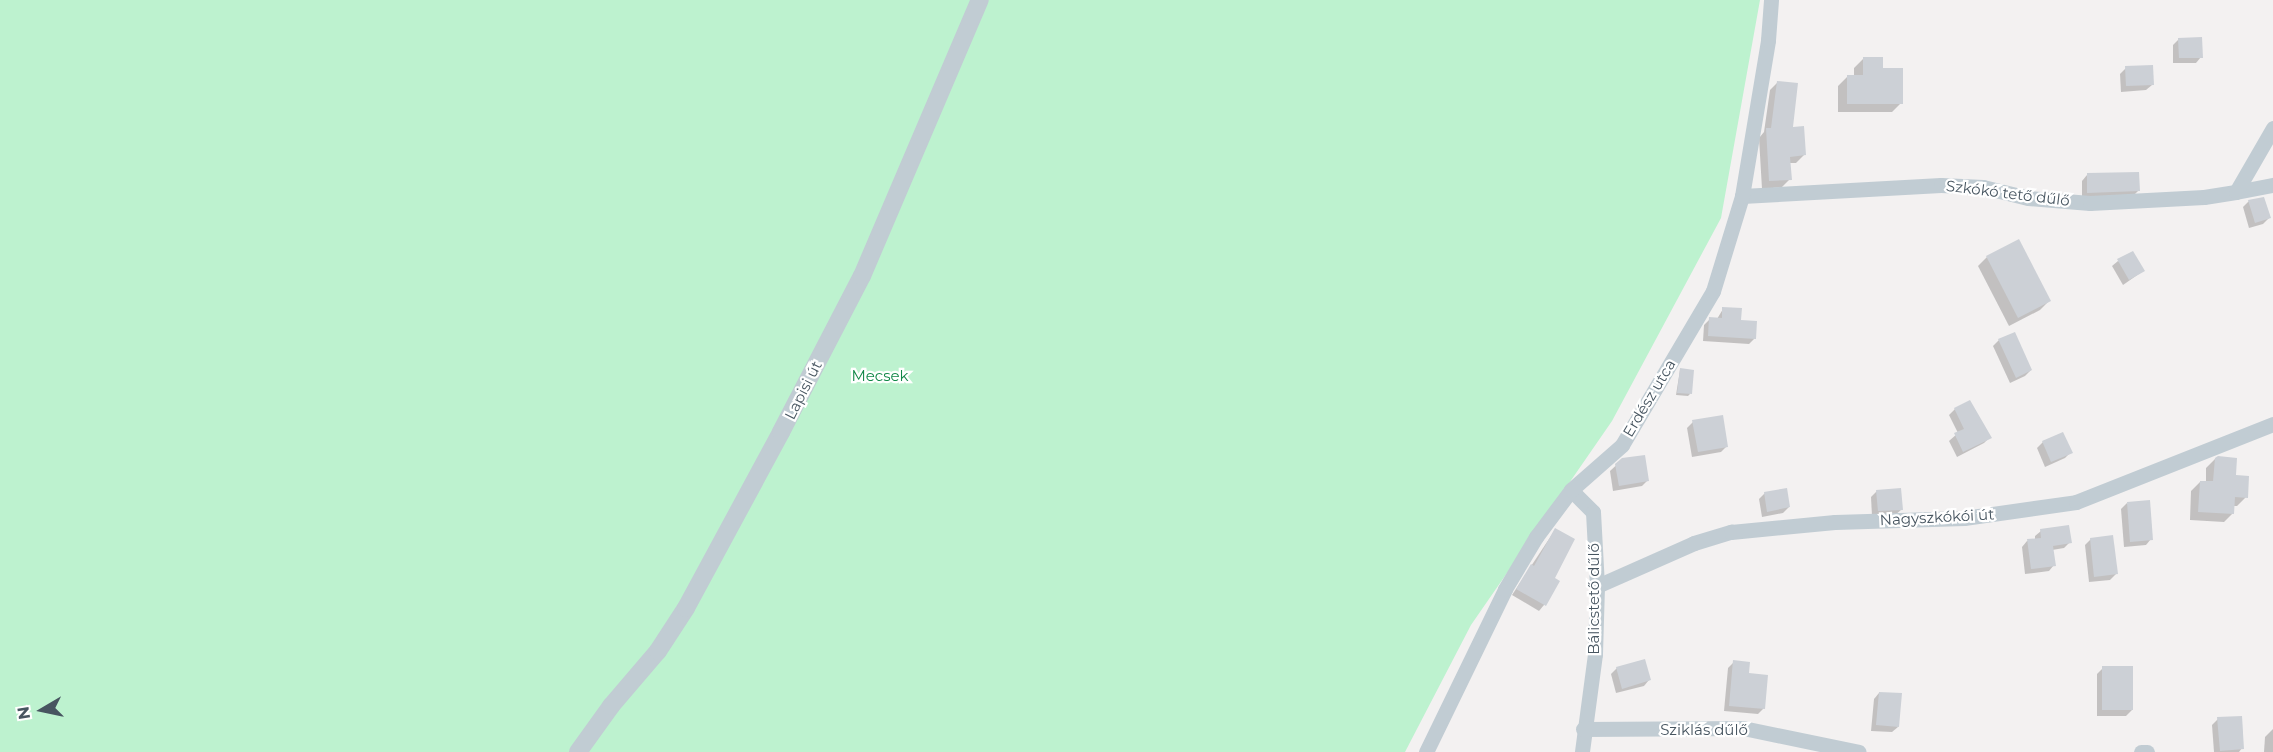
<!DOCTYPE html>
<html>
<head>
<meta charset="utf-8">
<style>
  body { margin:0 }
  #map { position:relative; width:2273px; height:752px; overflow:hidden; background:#f3f1f1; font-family:Montserrat,sans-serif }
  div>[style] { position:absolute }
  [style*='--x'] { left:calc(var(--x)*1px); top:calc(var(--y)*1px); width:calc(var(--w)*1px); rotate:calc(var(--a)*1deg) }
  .green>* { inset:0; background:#bdf2cf }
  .shadow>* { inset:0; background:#0003 }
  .building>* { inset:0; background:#ccd0d6 }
  .minor>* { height:15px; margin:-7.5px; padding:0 7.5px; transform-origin:7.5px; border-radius:7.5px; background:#c1ccd3 }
  .tertiary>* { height:18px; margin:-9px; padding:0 9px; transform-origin:9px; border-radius:9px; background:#c1ccd3 }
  span { translate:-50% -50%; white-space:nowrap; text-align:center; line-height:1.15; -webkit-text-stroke:4.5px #fff; paint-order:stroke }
  .street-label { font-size:15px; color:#475560 }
  .park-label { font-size:15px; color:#118747 }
  .north { position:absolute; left:12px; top:680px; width:60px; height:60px; -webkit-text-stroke:4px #fff; paint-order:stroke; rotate:261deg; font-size:16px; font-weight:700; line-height:24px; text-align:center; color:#475560 }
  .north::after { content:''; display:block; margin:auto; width:21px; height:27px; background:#475560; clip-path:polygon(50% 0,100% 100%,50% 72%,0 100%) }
</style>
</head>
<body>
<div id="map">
  <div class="green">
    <div style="clip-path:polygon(0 0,1760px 0,1721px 218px,1612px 421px,1471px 625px,1405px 752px,0 752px)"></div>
  </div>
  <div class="shadow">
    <div style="clip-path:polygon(2179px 39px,2201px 57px,2196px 63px,2173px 63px,2173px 45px)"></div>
    <div style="clip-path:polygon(1863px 59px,1881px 69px,1901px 103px,1892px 112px,1838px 112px,1838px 86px,1847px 77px,1854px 77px,1854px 68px)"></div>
    <div style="clip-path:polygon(2126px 68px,2152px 85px,2146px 90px,2121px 92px,2120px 74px)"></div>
    <div style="clip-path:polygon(1778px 82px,1791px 128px,1804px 155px,1796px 163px,1789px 163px,1790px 179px,1782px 187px,1762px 189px,1759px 138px,1764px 132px,1770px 90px)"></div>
    <div style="clip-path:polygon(2087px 175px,2139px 190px,2133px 196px,2082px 198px,2082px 181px)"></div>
    <div style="clip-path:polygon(2249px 201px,2269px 218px,2263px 224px,2249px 228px,2243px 207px)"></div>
    <div style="clip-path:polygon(1987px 257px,2049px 301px,2040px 310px,2009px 326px,1978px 266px)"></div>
    <div style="clip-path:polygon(2118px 261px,2143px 271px,2123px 285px,2112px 266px)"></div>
    <div style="clip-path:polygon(1723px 309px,1755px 338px,1749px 344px,1703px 341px,1704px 325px,1710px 319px,1717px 319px)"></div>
    <div style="clip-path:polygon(1999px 340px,2031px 370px,2025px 376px,2010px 383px,1993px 346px)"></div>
    <div style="clip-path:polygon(1680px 370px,1690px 394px,1688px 396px,1676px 395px)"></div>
    <div style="clip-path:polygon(1955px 409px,1990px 437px,1984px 443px,1957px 457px,1949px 441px,1958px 433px,1949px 415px)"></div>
    <div style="clip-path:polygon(1693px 422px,1727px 446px,1721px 452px,1692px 457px,1687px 428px)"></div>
    <div style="clip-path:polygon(2043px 442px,2071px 452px,2065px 458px,2045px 467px,2037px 448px)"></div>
    <div style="clip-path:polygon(1623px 459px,1647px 481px,1642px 486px,1613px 491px,1610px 471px)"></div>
    <div style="clip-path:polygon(2215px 459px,2235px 476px,2246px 497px,2237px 506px,2233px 506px,2233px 513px,2224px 522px,2190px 520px,2191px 491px,2200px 482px,2206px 483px,2206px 468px)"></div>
    <div style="clip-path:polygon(1877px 491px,1901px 510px,1895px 515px,1872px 516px,1871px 497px)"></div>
    <div style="clip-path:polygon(1765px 493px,1789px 507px,1783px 513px,1762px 517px,1759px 499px)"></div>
    <div style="clip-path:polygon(2127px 503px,2151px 539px,2146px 545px,2124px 547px,2121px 509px)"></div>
    <div style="clip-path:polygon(1555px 530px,1553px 578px,1544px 605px,1539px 611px,1512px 595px)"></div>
    <div style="clip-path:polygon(2041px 531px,2070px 542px,2064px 548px,2052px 550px,2054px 565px,2049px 571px,2025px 574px,2022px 547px,2027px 541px,2035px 540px,2035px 536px)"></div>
    <div style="clip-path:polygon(2091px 539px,2116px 574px,2110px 580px,2089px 582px,2085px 545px)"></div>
    <div style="clip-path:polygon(1734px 662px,1764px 708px,1758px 714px,1724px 711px,1728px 668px)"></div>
    <div style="clip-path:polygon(1617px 668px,1649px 680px,1644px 686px,1616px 693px,1611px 674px)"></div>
    <div style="clip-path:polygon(2103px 668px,2132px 710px,2126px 716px,2097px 716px,2097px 674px)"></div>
    <div style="clip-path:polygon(1879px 693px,1898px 727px,1892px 732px,1871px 731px,1874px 699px)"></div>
    <div style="clip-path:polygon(2218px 719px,2242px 748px,2239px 752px,2214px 752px,2212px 725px)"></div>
    <div style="clip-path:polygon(2273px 729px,2273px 752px,2264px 752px,2265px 737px)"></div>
  </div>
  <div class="building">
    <div style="clip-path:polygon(2202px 37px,2203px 58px,2179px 58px,2178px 38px)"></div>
    <div style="clip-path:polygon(1863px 57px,1883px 57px,1883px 68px,1903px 68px,1903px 104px,1847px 104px,1847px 75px,1863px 75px)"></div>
    <div style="clip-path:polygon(2153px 65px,2154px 85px,2126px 86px,2125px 66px)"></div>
    <div style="clip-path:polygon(1777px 81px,1798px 83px,1793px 127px,1804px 126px,1806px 155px,1790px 157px,1792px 180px,1769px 181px,1766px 128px,1771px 128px)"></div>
    <div style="clip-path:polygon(2139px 172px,2140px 191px,2087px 193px,2087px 173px)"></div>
    <div style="clip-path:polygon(2264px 197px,2271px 218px,2255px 223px,2248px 200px)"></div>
    <div style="clip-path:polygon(2019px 239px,2051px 301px,2018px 318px,1986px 256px)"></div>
    <div style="clip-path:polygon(2133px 251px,2145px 271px,2129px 280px,2117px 259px)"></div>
    <div style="clip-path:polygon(1722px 307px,1742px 308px,1741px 320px,1757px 321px,1756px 339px,1708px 336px,1709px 317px,1722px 318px)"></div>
    <div style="clip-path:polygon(2015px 332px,2032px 370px,2016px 378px,1998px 339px)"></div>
    <div style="clip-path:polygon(1680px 368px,1694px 370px,1692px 394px,1677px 393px)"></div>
    <div style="clip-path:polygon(1970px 400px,1992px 438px,1963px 452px,1954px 433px,1964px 429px,1954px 408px)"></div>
    <div style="clip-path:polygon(1723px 415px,1728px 447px,1698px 452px,1692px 420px)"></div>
    <div style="clip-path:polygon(2063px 432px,2073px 453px,2051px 462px,2042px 441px)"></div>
    <div style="clip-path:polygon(1645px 455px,1649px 481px,1619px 486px,1615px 464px,1622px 458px)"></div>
    <div style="clip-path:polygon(2218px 456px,2237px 458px,2236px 475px,2249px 476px,2248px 498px,2235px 497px,2234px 514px,2198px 512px,2200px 481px,2213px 481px,2215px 458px)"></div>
    <div style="clip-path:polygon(1787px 488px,1790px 507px,1767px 512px,1764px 492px)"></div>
    <div style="clip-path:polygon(1901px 488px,1903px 510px,1878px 511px,1876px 490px)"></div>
    <div style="clip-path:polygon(2150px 500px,2153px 540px,2130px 542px,2127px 502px)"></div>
    <div style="clip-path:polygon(2069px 525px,2072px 543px,2053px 546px,2056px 566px,2031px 569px,2027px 539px,2041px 538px,2040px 529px)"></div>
    <div style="clip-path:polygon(1555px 528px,1575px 539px,1555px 578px,1560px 581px,1546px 606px,1516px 589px,1531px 564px,1534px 566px)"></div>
    <div style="clip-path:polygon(2113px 535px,2118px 574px,2094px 577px,2090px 538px)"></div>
    <div style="clip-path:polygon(1645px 659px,1651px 680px,1622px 689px,1616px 667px)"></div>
    <div style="clip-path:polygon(1733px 660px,1750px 662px,1749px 673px,1768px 675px,1765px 709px,1729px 706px)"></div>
    <div style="clip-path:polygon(2102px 666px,2133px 666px,2133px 710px,2102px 710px)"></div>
    <div style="clip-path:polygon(1879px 692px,1902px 693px,1899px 727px,1876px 725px)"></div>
    <div style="clip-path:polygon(2242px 716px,2244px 749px,2220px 751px,2217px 717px)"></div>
  </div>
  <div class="minor">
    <div style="--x:2236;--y:192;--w:38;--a:-11"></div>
    <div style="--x:1742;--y:196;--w:199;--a:-3.2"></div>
    <div style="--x:1941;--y:185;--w:42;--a:2.7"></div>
    <div style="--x:1983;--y:187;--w:46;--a:13.7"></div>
    <div style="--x:2028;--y:198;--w:62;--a:4.6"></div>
    <div style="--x:2090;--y:203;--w:114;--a:-3"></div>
    <div style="--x:2204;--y:197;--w:32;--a:-9"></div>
    <div style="--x:2236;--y:192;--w:74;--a:-60"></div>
    <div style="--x:1571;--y:490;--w:31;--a:45"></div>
    <div style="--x:1593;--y:512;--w:74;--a:86.9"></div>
    <div style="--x:1597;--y:586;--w:68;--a:91.7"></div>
    <div style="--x:1595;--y:654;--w:99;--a:97.6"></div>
    <div style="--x:1597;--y:586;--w:106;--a:-23.9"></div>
    <div style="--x:1694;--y:543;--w:39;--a:-17"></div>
    <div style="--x:1731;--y:532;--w:104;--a:-5.5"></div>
    <div style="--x:1835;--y:522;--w:129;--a:-1.8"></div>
    <div style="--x:1964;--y:518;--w:113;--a:-8.1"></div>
    <div style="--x:2076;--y:502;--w:212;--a:-21.6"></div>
    <div style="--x:1583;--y:729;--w:160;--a:-0.4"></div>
    <div style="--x:1743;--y:728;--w:118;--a:11.7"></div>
    <div style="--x:1426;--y:752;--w:181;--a:-64.1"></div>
    <div style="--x:1505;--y:589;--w:61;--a:-59.2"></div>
    <div style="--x:1536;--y:537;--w:59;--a:-53.3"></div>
    <div style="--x:1571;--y:490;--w:68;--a:-41.4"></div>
    <div style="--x:1622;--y:445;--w:179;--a:-59.4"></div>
    <div style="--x:1713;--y:291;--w:99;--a:-73"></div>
    <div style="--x:1742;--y:196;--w:158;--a:-80.5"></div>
    <div style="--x:1768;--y:40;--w:40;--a:-85.7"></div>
    <div style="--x:2141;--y:752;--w:6;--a:0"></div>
  </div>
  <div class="tertiary">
    <div style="--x:578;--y:752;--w:57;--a:-54.3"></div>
    <div style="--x:611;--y:706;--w:72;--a:-49.5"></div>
    <div style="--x:658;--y:651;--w:51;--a:-56.9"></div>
    <div style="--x:686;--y:608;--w:200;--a:-61.6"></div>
    <div style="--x:781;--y:432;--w:176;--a:-62.6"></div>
    <div style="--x:862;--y:276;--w:300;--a:-66.9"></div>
  </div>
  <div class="street-label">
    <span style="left:2008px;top:193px;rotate:7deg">Szkókó tető dűlő</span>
    <span style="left:803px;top:390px;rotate:-63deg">Lapisi út</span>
    <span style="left:1649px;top:398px;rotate:-59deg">Erdész utca</span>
    <span style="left:1937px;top:517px;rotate:-3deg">Nagyszkókói út</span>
    <span style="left:1594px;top:599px;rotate:-90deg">Bálicstető dűlő</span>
    <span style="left:1704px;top:730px">Sziklás dűlő</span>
  </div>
  <div class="park-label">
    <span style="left:880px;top:376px">Mecsek</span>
  </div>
  <div class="north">N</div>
</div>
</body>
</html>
